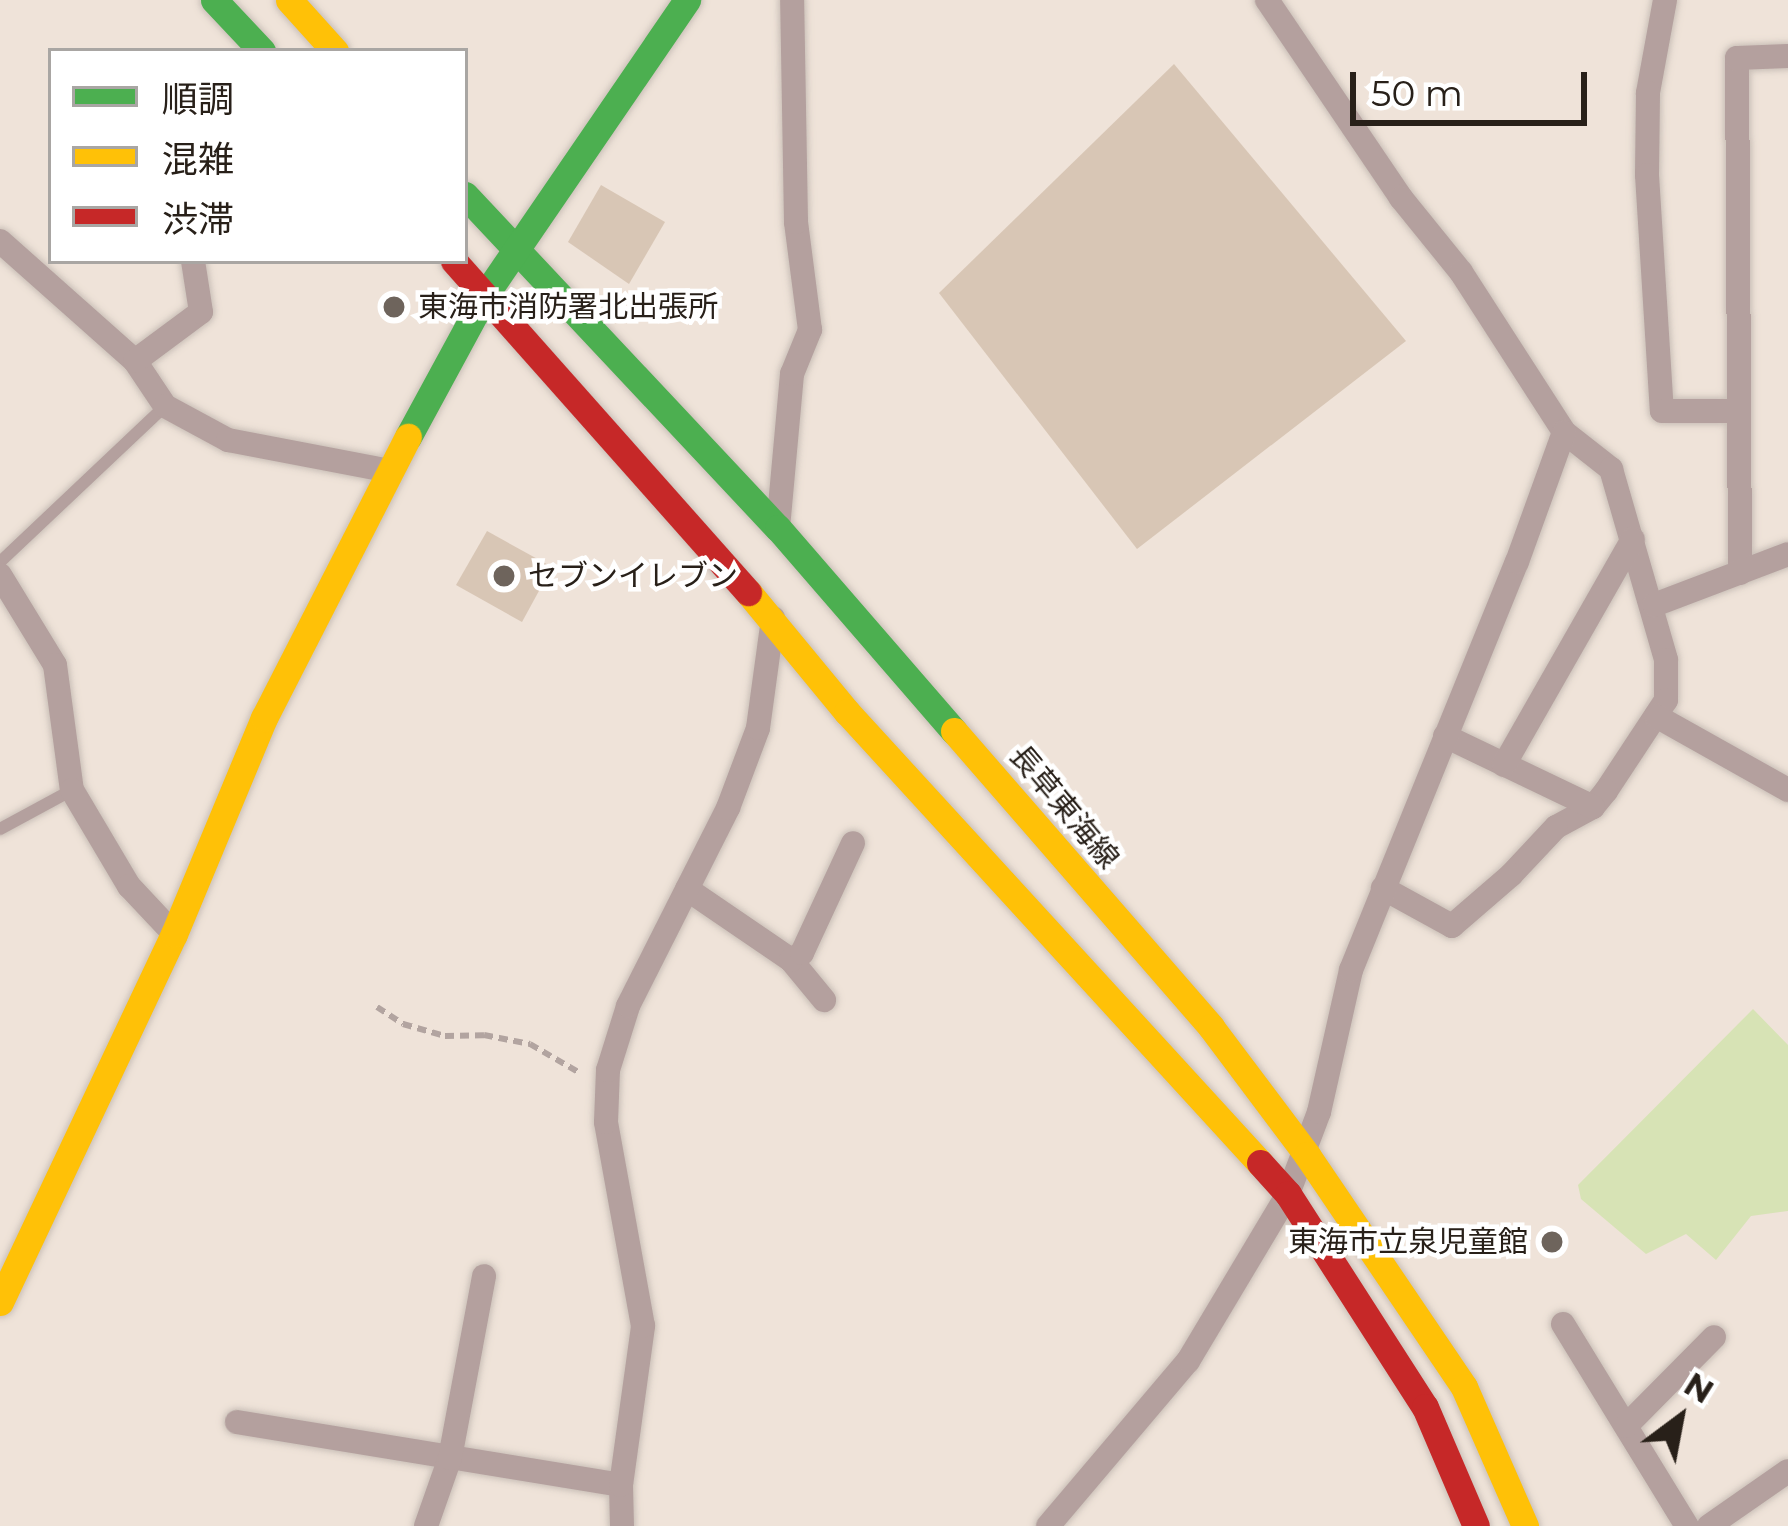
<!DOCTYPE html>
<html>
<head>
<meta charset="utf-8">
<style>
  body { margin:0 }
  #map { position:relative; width:1788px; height:1526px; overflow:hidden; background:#efe3d9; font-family:Montserrat,"Noto Sans JP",sans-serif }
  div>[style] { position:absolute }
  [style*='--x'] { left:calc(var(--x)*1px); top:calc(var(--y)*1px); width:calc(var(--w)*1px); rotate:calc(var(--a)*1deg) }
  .green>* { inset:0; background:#d7e3b5 }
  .building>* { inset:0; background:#d8c6b5 }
  .path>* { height:6px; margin-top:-3px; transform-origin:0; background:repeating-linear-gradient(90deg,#b2a4a0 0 9px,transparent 0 15px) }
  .roads { filter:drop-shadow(0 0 3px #cac0b8) drop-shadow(0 0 3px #cac0b8) }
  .lane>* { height:12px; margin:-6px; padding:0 6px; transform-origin:6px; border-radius:6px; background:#b4a09e }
  .street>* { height:24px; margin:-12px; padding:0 12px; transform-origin:12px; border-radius:12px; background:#b4a09e }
  .fast>* { height:27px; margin:-13.5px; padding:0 13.5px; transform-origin:13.5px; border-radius:13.5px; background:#4caf50 }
  .slow>* { height:27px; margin:-13.5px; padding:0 13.5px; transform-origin:13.5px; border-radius:13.5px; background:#ffc107 }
  .jam>* { height:27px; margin:-13.5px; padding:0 13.5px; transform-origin:13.5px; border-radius:13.5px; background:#c62828 }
  .dots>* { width:33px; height:33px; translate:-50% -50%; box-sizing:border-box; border:6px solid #fff; border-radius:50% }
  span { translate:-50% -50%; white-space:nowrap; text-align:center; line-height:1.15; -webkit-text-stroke:9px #fff; paint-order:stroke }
  .poi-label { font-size:30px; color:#282019 }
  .left { translate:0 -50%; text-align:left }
  .right { translate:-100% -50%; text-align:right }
  .street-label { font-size:30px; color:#282019 }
  .legend { position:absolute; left:48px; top:48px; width:420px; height:216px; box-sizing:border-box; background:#fff; border:3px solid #a9a6a3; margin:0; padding:15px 21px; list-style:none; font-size:36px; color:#282019 }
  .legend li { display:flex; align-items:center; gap:24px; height:60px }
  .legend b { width:60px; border:3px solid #a9a6a3 }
  .north { position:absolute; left:1620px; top:1358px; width:120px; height:120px; -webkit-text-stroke:9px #fff; paint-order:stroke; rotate:32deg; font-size:33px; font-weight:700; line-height:48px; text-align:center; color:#282019 }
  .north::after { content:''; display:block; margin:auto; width:42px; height:54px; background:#282019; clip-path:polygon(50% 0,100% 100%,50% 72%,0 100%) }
  .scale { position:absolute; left:1350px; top:72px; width:237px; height:54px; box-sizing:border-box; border:6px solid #282019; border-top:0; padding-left:15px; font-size:36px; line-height:42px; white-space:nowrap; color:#282019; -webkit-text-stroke:9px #fff; paint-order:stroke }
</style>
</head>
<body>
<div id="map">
  <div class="green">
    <div style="clip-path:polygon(1753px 1009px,1788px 1045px,1788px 1211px,1751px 1216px,1716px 1260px,1686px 1234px,1646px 1254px,1581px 1199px,1578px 1185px)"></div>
  </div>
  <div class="building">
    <div style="clip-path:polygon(1174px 64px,1406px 341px,1137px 549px,939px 293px)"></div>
    <div style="clip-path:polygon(601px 185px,665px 222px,629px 284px,568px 242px)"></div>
    <div style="clip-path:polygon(487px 531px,552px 567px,522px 622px,456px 585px)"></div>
  </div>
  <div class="path">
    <div style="--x:377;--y:1007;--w:31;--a:33"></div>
    <div style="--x:403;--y:1024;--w:44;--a:15.9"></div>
    <div style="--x:445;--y:1036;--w:39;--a:-1"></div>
    <div style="--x:484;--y:1035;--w:47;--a:11.1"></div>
    <div style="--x:530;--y:1044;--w:58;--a:30.1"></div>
  </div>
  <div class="roads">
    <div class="lane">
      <div style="--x:0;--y:562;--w:227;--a:-43.4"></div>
      <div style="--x:0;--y:829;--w:82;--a:-28.4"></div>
    </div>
    <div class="street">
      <div style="--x:1267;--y:0;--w:239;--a:55.9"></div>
      <div style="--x:1401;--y:198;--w:95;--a:51"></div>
      <div style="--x:1461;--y:272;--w:190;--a:57.2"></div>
      <div style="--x:1564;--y:432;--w:60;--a:38.2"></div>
      <div style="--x:1611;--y:469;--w:199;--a:73.9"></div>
      <div style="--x:1666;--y:660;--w:40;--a:90"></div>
      <div style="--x:1666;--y:700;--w:109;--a:123.4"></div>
      <div style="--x:1606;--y:791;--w:21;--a:129"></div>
      <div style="--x:1593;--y:807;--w:42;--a:151.6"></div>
      <div style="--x:1556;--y:827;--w:66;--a:133.2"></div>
      <div style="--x:1511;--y:875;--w:78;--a:139.2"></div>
      <div style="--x:1452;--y:926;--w:79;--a:-151.2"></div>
      <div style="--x:1665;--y:0;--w:95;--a:100.4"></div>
      <div style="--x:1648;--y:93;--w:82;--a:90.7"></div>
      <div style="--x:1647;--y:175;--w:236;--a:86.4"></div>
      <div style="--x:1662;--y:411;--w:74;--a:0"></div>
      <div style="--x:0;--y:241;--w:181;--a:41.6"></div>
      <div style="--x:135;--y:361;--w:54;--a:56.3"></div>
      <div style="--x:165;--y:406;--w:72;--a:28.4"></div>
      <div style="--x:228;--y:440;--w:165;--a:10.8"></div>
      <div style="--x:135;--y:361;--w:82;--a:-36.6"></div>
      <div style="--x:201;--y:312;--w:52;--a:-98.9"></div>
      <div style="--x:778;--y:528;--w:155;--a:-84.8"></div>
      <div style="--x:792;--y:374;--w:48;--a:-67.8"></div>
      <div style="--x:810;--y:330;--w:109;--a:-97.4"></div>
      <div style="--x:796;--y:222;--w:222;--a:-91"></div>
      <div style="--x:1740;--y:573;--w:515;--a:-90.33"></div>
      <div style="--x:1737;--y:58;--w:51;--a:-2.2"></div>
      <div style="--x:0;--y:575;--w:105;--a:58.6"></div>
      <div style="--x:55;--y:665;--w:126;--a:82.3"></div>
      <div style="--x:72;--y:790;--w:112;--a:59.3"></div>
      <div style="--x:129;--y:886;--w:66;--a:46.8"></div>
      <div style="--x:1654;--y:605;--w:143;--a:-20.8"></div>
      <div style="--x:1656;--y:716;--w:151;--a:29.3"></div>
      <div style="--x:1445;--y:736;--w:164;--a:25.6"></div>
      <div style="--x:1504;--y:765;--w:260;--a:-60.3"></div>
      <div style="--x:687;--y:889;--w:126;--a:34.3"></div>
      <div style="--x:791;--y:960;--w:52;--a:50.5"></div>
      <div style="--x:791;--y:960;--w:13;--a:-32"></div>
      <div style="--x:802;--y:953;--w:121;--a:-65.1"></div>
      <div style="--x:1563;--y:1324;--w:237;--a:58.5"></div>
      <div style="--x:237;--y:1422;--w:389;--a:9.3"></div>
      <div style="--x:1626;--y:1426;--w:125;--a:-45.3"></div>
      <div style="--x:426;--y:1526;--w:72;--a:-70.6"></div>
      <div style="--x:450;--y:1458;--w:185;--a:-79.4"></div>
      <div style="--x:622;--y:1526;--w:41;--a:-91.4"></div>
      <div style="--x:621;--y:1485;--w:161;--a:-82.1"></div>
      <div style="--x:643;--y:1326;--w:207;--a:-100.3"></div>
      <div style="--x:606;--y:1122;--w:52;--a:-87.8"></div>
      <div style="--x:608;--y:1070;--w:67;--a:-72.6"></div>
      <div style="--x:628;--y:1006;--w:222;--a:-63.2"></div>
      <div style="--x:728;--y:808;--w:85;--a:-69.4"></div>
      <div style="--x:758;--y:728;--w:111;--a:-82.2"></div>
      <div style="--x:1048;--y:1526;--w:216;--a:-49.7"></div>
      <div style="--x:1188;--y:1361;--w:195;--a:-59.1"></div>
      <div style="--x:1288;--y:1194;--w:88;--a:-69.3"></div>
      <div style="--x:1319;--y:1112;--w:146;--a:-77.3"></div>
      <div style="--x:1351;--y:970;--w:440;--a:-67.9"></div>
      <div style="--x:1517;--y:562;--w:138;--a:-70.1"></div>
      <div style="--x:1709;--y:1526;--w:96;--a:-34.8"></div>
    </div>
    <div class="fast">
      <div style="--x:214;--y:0;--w:70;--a:46.7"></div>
      <div style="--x:465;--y:195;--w:457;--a:46.8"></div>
      <div style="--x:778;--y:528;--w:269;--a:49.1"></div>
      <div style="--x:408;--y:437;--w:162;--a:-61.5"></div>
      <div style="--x:485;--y:295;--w:358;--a:-55.6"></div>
    </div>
    <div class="slow">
      <div style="--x:289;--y:0;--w:69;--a:48"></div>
      <div style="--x:748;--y:592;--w:156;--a:50.5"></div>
      <div style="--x:847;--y:712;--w:612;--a:47.52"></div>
      <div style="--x:954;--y:731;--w:392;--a:49"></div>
      <div style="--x:1211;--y:1027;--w:160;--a:53.1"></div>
      <div style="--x:1307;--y:1155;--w:280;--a:55.9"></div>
      <div style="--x:1464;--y:1387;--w:152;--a:66.3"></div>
      <div style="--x:0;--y:1302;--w:407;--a:-64.7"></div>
      <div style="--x:174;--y:934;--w:234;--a:-67.4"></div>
      <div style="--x:264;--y:718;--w:316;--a:-62.9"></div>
    </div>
    <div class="jam">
      <div style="--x:454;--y:261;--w:443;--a:48.4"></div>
      <div style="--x:1260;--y:1163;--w:42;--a:47.9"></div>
      <div style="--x:1288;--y:1194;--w:253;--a:57.3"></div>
      <div style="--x:1425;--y:1407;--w:129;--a:66.8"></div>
    </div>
  </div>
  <div class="dots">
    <div style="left:394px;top:307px;background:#6e645c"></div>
    <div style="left:504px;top:576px;background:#6e645c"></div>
    <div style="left:1552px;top:1242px;background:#6e645c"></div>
  </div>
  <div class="poi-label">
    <span class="left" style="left:418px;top:307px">東海市消防署北出張所</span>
    <span class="left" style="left:528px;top:576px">セブンイレブン</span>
    <span class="right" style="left:1528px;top:1242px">東海市立泉児童館</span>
  </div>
  <div class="street-label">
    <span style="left:1064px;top:807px;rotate:50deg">長草東海線</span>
  </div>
  <ul class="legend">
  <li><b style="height:15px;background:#4caf50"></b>順調</li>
  <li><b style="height:15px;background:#ffc107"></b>混雑</li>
  <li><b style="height:15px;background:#c62828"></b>渋滞</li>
  </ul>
  <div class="north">N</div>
  <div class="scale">50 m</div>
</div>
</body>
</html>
